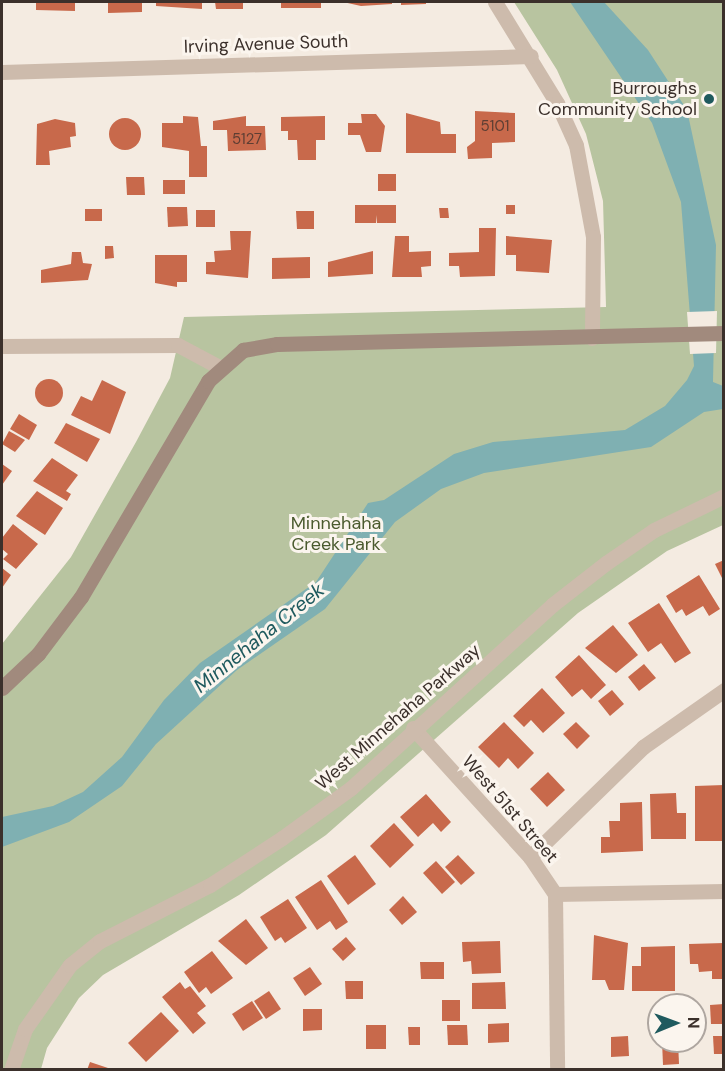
<!DOCTYPE html>
<html>
<head>
<meta charset="utf-8">
<style>
  body { margin:0 }
  #map { position:relative; width:725px; height:1071px; overflow:hidden; background:#f4ebe1; font-family:"DM Sans",sans-serif }
  div>[style] { position:absolute }
  [style*='--x'] { left:calc(var(--x)*1px); top:calc(var(--y)*1px); width:calc(var(--w)*1px); rotate:calc(var(--a)*1deg) }
  .green>* { inset:0; background:#b8c4a0 }
  .water>* { inset:0; background:#7fb0b2 }
  .pier>* { inset:0; background:#f4ebe1 }
  .building>* { inset:0; background:#c8694b }
  .round { border-radius:50% }
  .street>* { height:15px; margin:-7.5px; padding:0 7.5px; transform-origin:7.5px; border-radius:7.5px; background:#cdbbac }
  .secondary>* { height:15px; margin:-7.5px; padding:0 7.5px; transform-origin:7.5px; border-radius:7.5px; background:#a18a7d }
  .dots>* { width:16px; height:16px; translate:-50% -50%; box-sizing:border-box; border:3px solid #fbf5ee; border-radius:50% }
  span { translate:-50% -50%; white-space:nowrap; text-align:center; line-height:1.15; -webkit-text-stroke:6px #fbf5ee; paint-order:stroke }
  .number-label { font-size:15px; color:#5e3e33 }
  .number-label span { -webkit-text-stroke-width:0 }
  .street-label { font-size:18px; color:#3b302b }
  .poi-label { font-size:18px; color:#3b302b }
  .right { translate:-100% -50%; text-align:right }
  .park-label { font-size:18px; color:#4a5a2e }
  .water-label { font-size:20px; color:#1f5a5e; font-style:italic }
  .frame { position:absolute; inset:0; border:3px solid #3b302b; pointer-events:none }
  .north { position:absolute; left:647px; top:993px; width:60px; height:60px; box-sizing:border-box; background:#fbf5ee; border:2px solid #aea6a0; border-radius:50%; rotate:89deg; font-size:16px; font-weight:700; line-height:24px; text-align:center; color:#3b302b }
  .north::after { content:''; display:block; margin:auto; width:21px; height:27px; background:#1f5a5e; clip-path:polygon(50% 0,100% 100%,50% 72%,0 100%) }
</style>
</head>
<body>
<div id="map">
  <div class="green">
    <div style="clip-path:polygon(514px 2px,723px 2px,723px 525px,667px 551px,578px 613px,326px 835px,239px 895px,103px 975px,79px 998px,47px 1048px,41px 1069px,2px 1070px,2px 644px,71px 557px,136px 442px,170px 378px,184px 317px,606px 307px,603px 201px,586px 134px,557px 70px)"></div>
  </div>
  <div class="water">
    <div style="clip-path:polygon(570px 2px,604px 2px,648px 50px,687px 110px,716px 245px,713px 382px,723px 386px,723px 409px,704px 412px,651px 447px,484px 473px,441px 489px,395px 522px,325px 609px,237px 670px,156px 744px,122px 786px,69px 822px,2px 847px,2px 817px,53px 806px,83px 792px,122px 757px,164px 700px,200px 663px,316px 582px,368px 503px,384px 500px,454px 454px,493px 442px,625px 430px,665px 406px,687px 380px,694px 366px,681px 202px,652px 123px)"></div>
  </div>
  <div class="pier">
    <div style="clip-path:polygon(717px 311px,716px 353px,690px 354px,687px 312px)"></div>
  </div>
  <div class="building">
    <div style="clip-path:polygon(36px 2px,75px 2px,75px 11px,36px 10px)"></div>
    <div style="clip-path:polygon(108px 2px,142px 2px,142px 12px,108px 13px)"></div>
    <div style="clip-path:polygon(156px 2px,202px 2px,202px 9px,156px 6px)"></div>
    <div style="clip-path:polygon(215px 2px,243px 2px,243px 9px,216px 9px)"></div>
    <div style="clip-path:polygon(281px 2px,321px 2px,321px 8px,281px 8px)"></div>
    <div style="clip-path:polygon(343px 2px,392px 2px,392px 4px,361px 6px)"></div>
    <div style="clip-path:polygon(401px 2px,426px 2px,426px 4px,401px 5px)"></div>
    <div style="clip-path:polygon(475px 111px,515px 113px,515px 142px,492px 143px,492px 158px,468px 159px,467px 147px,475px 141px)"></div>
    <div style="clip-path:polygon(406px 113px,440px 122px,441px 134px,456px 134px,456px 153px,406px 153px)"></div>
    <div style="clip-path:polygon(361px 114px,376px 114px,385px 126px,381px 152px,366px 152px,360px 135px,348px 135px,348px 123px,362px 123px)"></div>
    <div style="clip-path:polygon(183px 116px,198px 117px,201px 146px,207px 146px,207px 177px,189px 177px,189px 151px,162px 147px,162px 123px,183px 123px)"></div>
    <div style="clip-path:polygon(246px 116px,246px 126px,265px 126px,266px 150px,228px 151px,227px 130px,213px 130px,213px 121px)"></div>
    <div style="clip-path:polygon(325px 116px,325px 140px,316px 140px,316px 160px,298px 160px,297px 140px,288px 140px,288px 131px,281px 131px,281px 117px)"></div>
    <div class="round" style="left:109px;top:118px;width:32px;height:32px"></div>
    <div style="clip-path:polygon(55px 119px,75px 123px,76px 136px,70px 137px,71px 147px,49px 151px,50px 165px,36px 165px,37px 124px)"></div>
    <div style="clip-path:polygon(378px 174px,396px 174px,396px 191px,378px 191px)"></div>
    <div style="clip-path:polygon(126px 177px,144px 177px,145px 195px,127px 195px)"></div>
    <div style="clip-path:polygon(163px 180px,185px 180px,185px 194px,163px 194px)"></div>
    <div style="clip-path:polygon(355px 205px,396px 205px,396px 223px,377px 223px,377px 215px,376px 223px,355px 223px)"></div>
    <div style="clip-path:polygon(506px 205px,515px 205px,515px 214px,506px 214px)"></div>
    <div style="clip-path:polygon(167px 207px,187px 207px,188px 226px,168px 227px)"></div>
    <div style="clip-path:polygon(439px 208px,448px 208px,449px 218px,440px 218px)"></div>
    <div style="clip-path:polygon(85px 209px,102px 209px,102px 221px,85px 221px)"></div>
    <div style="clip-path:polygon(196px 210px,215px 210px,215px 227px,196px 227px)"></div>
    <div style="clip-path:polygon(296px 211px,314px 211px,314px 229px,297px 229px)"></div>
    <div style="clip-path:polygon(479px 228px,496px 228px,495px 276px,460px 277px,459px 266px,449px 266px,449px 253px,479px 252px)"></div>
    <div style="clip-path:polygon(230px 231px,251px 231px,248px 278px,206px 274px,206px 262px,215px 262px,214px 251px,231px 250px)"></div>
    <div style="clip-path:polygon(395px 236px,409px 236px,409px 252px,431px 251px,431px 266px,421px 267px,422px 277px,392px 277px)"></div>
    <div style="clip-path:polygon(506px 236px,552px 240px,549px 273px,516px 271px,516px 255px,506px 255px)"></div>
    <div style="clip-path:polygon(105px 246px,113px 246px,114px 258px,105px 259px)"></div>
    <div style="clip-path:polygon(373px 251px,373px 274px,328px 277px,328px 262px)"></div>
    <div style="clip-path:polygon(72px 252px,81px 252px,83px 263px,92px 264px,88px 280px,41px 283px,41px 270px,71px 264px)"></div>
    <div style="clip-path:polygon(155px 255px,187px 255px,187px 282px,177px 282px,177px 287px,155px 283px)"></div>
    <div style="clip-path:polygon(310px 257px,310px 278px,272px 279px,272px 258px)"></div>
    <div class="round" style="left:35px;top:379px;width:28px;height:28px"></div>
    <div style="clip-path:polygon(102px 380px,126px 392px,110px 434px,71px 415px,81px 396px,92px 401px)"></div>
    <div style="clip-path:polygon(19px 414px,37px 425px,29px 440px,10px 429px)"></div>
    <div style="clip-path:polygon(66px 423px,100px 439px,87px 462px,54px 443px)"></div>
    <div style="clip-path:polygon(9px 431px,25px 440px,15px 452px,2px 444px)"></div>
    <div style="clip-path:polygon(52px 458px,78px 475px,66px 491px,71px 494px,67px 501px,33px 481px)"></div>
    <div style="clip-path:polygon(2px 464px,12px 471px,2px 485px)"></div>
    <div style="clip-path:polygon(37px 491px,63px 508px,45px 535px,16px 516px)"></div>
    <div style="clip-path:polygon(13px 524px,38px 544px,16px 569px,3px 559px,8px 554px,2px 549px,2px 538px)"></div>
    <div style="clip-path:polygon(724px 560px,724px 582px,715px 564px)"></div>
    <div style="clip-path:polygon(2px 568px,11px 575px,2px 588px)"></div>
    <div style="clip-path:polygon(699px 575px,720px 609px,709px 616px,703px 606px,686px 616px,682px 609px,676px 613px,666px 596px)"></div>
    <div style="clip-path:polygon(659px 603px,691px 653px,675px 663px,661px 643px,648px 652px,628px 623px)"></div>
    <div style="clip-path:polygon(613px 625px,638px 655px,616px 673px,585px 648px)"></div>
    <div style="clip-path:polygon(579px 655px,606px 685px,591px 699px,582px 689px,572px 697px,555px 677px)"></div>
    <div style="clip-path:polygon(644px 664px,656px 678px,639px 691px,628px 677px)"></div>
    <div style="clip-path:polygon(542px 688px,565px 713px,543px 733px,531px 720px,524px 727px,513px 716px)"></div>
    <div style="clip-path:polygon(612px 690px,624px 704px,610px 716px,598px 701px)"></div>
    <div style="clip-path:polygon(504px 722px,534px 753px,518px 769px,508px 758px,499px 768px,478px 747px)"></div>
    <div style="clip-path:polygon(576px 722px,590px 736px,577px 749px,563px 734px)"></div>
    <div style="clip-path:polygon(548px 772px,565px 790px,547px 807px,530px 789px)"></div>
    <div style="clip-path:polygon(724px 785px,724px 841px,695px 841px,695px 786px)"></div>
    <div style="clip-path:polygon(676px 793px,677px 813px,686px 813px,686px 839px,651px 839px,650px 794px)"></div>
    <div style="clip-path:polygon(426px 794px,451px 822px,441px 832px,433px 823px,418px 837px,400px 817px)"></div>
    <div style="clip-path:polygon(642px 802px,643px 851px,601px 853px,601px 837px,610px 837px,609px 821px,620px 821px,620px 803px)"></div>
    <div style="clip-path:polygon(394px 823px,414px 845px,390px 868px,370px 846px)"></div>
    <div style="clip-path:polygon(355px 855px,376px 884px,348px 905px,327px 876px)"></div>
    <div style="clip-path:polygon(458px 855px,475px 873px,461px 885px,445px 867px)"></div>
    <div style="clip-path:polygon(436px 861px,455px 882px,442px 894px,423px 873px)"></div>
    <div style="clip-path:polygon(321px 880px,348px 922px,336px 930px,330px 921px,317px 930px,295px 897px)"></div>
    <div style="clip-path:polygon(403px 896px,417px 912px,402px 925px,389px 910px)"></div>
    <div style="clip-path:polygon(288px 899px,307px 928px,285px 943px,281px 937px,275px 941px,260px 917px)"></div>
    <div style="clip-path:polygon(246px 919px,268px 948px,246px 965px,218px 941px)"></div>
    <div style="clip-path:polygon(594px 935px,628px 943px,624px 990px,609px 990px,605px 980px,592px 980px)"></div>
    <div style="clip-path:polygon(346px 937px,356px 949px,343px 961px,332px 949px)"></div>
    <div style="clip-path:polygon(500px 941px,501px 973px,472px 974px,471px 961px,463px 962px,462px 942px)"></div>
    <div style="clip-path:polygon(724px 943px,724px 979px,712px 979px,712px 971px,699px 972px,698px 964px,690px 964px,689px 944px)"></div>
    <div style="clip-path:polygon(675px 946px,675px 991px,632px 991px,632px 966px,641px 966px,641px 947px)"></div>
    <div style="clip-path:polygon(212px 951px,233px 978px,211px 994px,206px 987px,199px 993px,184px 972px)"></div>
    <div style="clip-path:polygon(420px 962px,444px 962px,444px 979px,421px 979px)"></div>
    <div style="clip-path:polygon(310px 967px,322px 984px,305px 996px,293px 978px)"></div>
    <div style="clip-path:polygon(345px 981px,363px 981px,363px 999px,346px 999px)"></div>
    <div style="clip-path:polygon(180px 982px,185px 989px,190px 986px,206px 1006px,197px 1013px,206px 1023px,193px 1034px,162px 997px)"></div>
    <div style="clip-path:polygon(505px 982px,506px 1009px,472px 1009px,472px 983px)"></div>
    <div style="clip-path:polygon(269px 991px,281px 1009px,266px 1019px,254px 1001px)"></div>
    <div style="clip-path:polygon(442px 1000px,460px 1000px,460px 1021px,442px 1021px)"></div>
    <div style="clip-path:polygon(252px 1001px,263px 1018px,243px 1031px,232px 1014px)"></div>
    <div style="clip-path:polygon(724px 1004px,724px 1024px,711px 1024px,710px 1005px)"></div>
    <div style="clip-path:polygon(303px 1009px,322px 1009px,322px 1030px,303px 1031px)"></div>
    <div style="clip-path:polygon(161px 1012px,179px 1031px,146px 1062px,128px 1043px)"></div>
    <div style="clip-path:polygon(509px 1023px,509px 1042px,488px 1043px,488px 1024px)"></div>
    <div style="clip-path:polygon(366px 1025px,386px 1025px,386px 1049px,366px 1049px)"></div>
    <div style="clip-path:polygon(447px 1025px,467px 1025px,468px 1045px,448px 1045px)"></div>
    <div style="clip-path:polygon(408px 1027px,420px 1027px,420px 1045px,409px 1045px)"></div>
    <div style="clip-path:polygon(628px 1036px,629px 1056px,611px 1057px,611px 1037px)"></div>
    <div style="clip-path:polygon(713px 1036px,724px 1036px,724px 1054px,714px 1054px)"></div>
    <div style="clip-path:polygon(662px 1041px,678px 1041px,679px 1064px,663px 1065px)"></div>
    <div style="clip-path:polygon(90px 1062px,111px 1069px,111px 1070px,87px 1070px)"></div>
  </div>
  <div class="street">
    <div style="--x:495;--y:2;--w:119;--a:58.5"></div>
    <div style="--x:557;--y:103;--w:46;--a:65.7"></div>
    <div style="--x:576;--y:145;--w:94;--a:79.5"></div>
    <div style="--x:593;--y:237;--w:101;--a:90.6"></div>
    <div style="--x:2;--y:72;--w:529;--a:-1.73"></div>
    <div style="--x:2;--y:346;--w:176;--a:-0.3"></div>
    <div style="--x:178;--y:345;--w:47;--a:28.2"></div>
    <div style="--x:413;--y:728;--w:174;--a:47.8"></div>
    <div style="--x:530;--y:857;--w:45;--a:56"></div>
    <div style="--x:555;--y:894;--w:176;--a:89.3"></div>
    <div style="--x:530;--y:857;--w:158;--a:-44.2"></div>
    <div style="--x:643;--y:747;--w:99;--a:-35.1"></div>
    <div style="--x:555;--y:894;--w:169;--a:-1"></div>
    <div style="--x:11;--y:1070;--w:43;--a:-71.1"></div>
    <div style="--x:25;--y:1029;--w:78;--a:-54.9"></div>
    <div style="--x:70;--y:965;--w:38;--a:-39"></div>
    <div style="--x:100;--y:941;--w:123;--a:-27"></div>
    <div style="--x:210;--y:885;--w:86;--a:-33.1"></div>
    <div style="--x:282;--y:838;--w:85;--a:-35.9"></div>
    <div style="--x:351;--y:788;--w:272;--a:-42.3"></div>
    <div style="--x:552;--y:605;--w:68;--a:-37.9"></div>
    <div style="--x:606;--y:563;--w:58;--a:-34.5"></div>
    <div style="--x:654;--y:530;--w:78;--a:-25.9"></div>
  </div>
  <div class="secondary">
    <div style="--x:2;--y:688;--w:50;--a:-43.4"></div>
    <div style="--x:38;--y:654;--w:71;--a:-53"></div>
    <div style="--x:81;--y:597;--w:251;--a:-59.5"></div>
    <div style="--x:208;--y:381;--w:47;--a:-41.5"></div>
    <div style="--x:243;--y:350;--w:35;--a:-10"></div>
    <div style="--x:277;--y:344;--w:447;--a:-1.4"></div>
  </div>
  <div class="dots">
    <div style="left:709px;top:99px;background:#1f5a5e"></div>
  </div>
  <div class="number-label">
    <span style="left:495px;top:127px">5101</span>
    <span style="left:247px;top:140px">5127</span>
  </div>
  <div class="street-label">
    <span style="left:266px;top:44px;rotate:-2deg">Irving Avenue South</span>
    <span style="left:398px;top:717px;rotate:-41deg">West Minnehaha Parkway</span>
    <span style="left:510px;top:809px;rotate:49deg">West 51st Street</span>
  </div>
  <div class="poi-label">
    <span class="right" style="left:697px;top:99px">Burroughs<br>Community School</span>
  </div>
  <div class="park-label">
    <span style="left:336px;top:534px">Minnehaha<br>Creek Park</span>
  </div>
  <div class="water-label">
    <span style="left:259px;top:638px;rotate:-39deg">Minnehaha Creek</span>
  </div>
  <div class="frame"></div>
  <div class="north">N</div>
</div>
</body>
</html>
